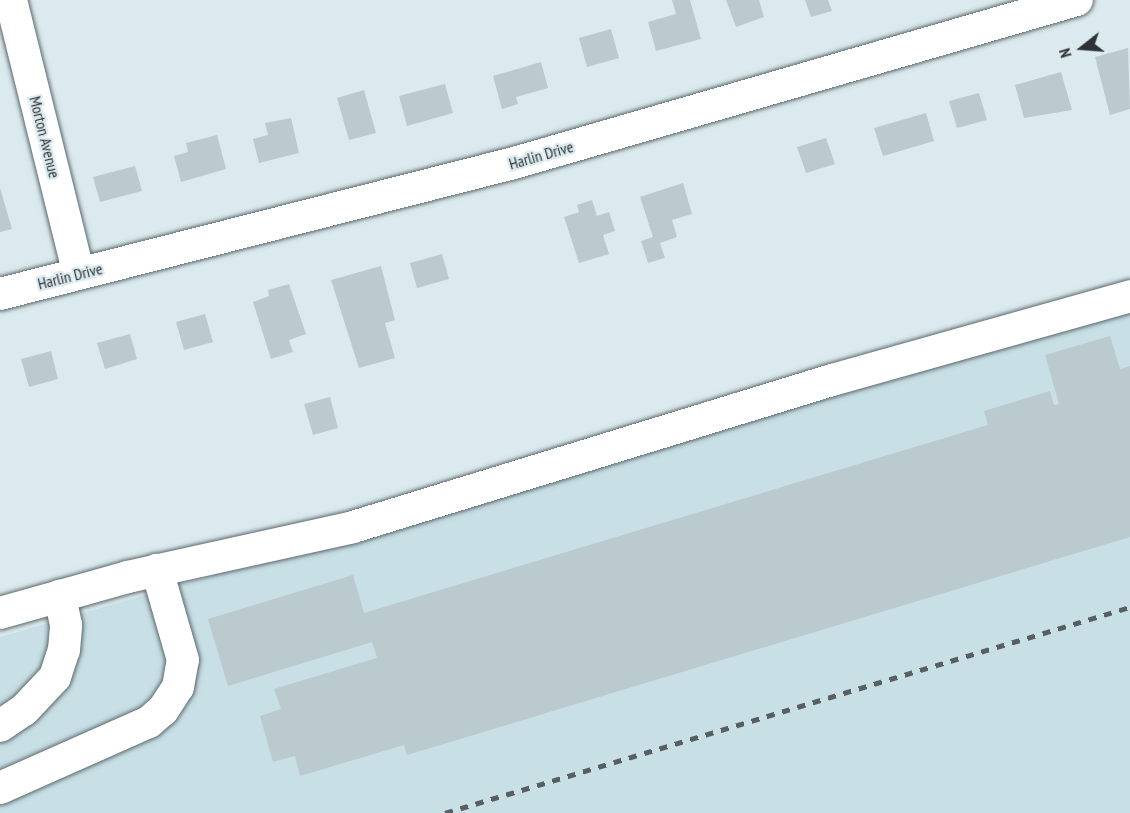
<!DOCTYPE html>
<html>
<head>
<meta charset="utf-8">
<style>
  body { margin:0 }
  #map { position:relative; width:1130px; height:813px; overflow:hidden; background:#dbeaee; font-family:"PT Sans Narrow",sans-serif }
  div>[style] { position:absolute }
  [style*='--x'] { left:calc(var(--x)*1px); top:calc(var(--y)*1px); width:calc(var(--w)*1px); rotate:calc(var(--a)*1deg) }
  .built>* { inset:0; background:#c7dfe5 }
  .building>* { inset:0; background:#bbcace }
  .roads { filter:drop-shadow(0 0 2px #5a686b) drop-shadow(0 0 2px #5a686b) }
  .minor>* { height:32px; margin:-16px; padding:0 16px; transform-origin:16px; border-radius:16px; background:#fff }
  .rail>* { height:4.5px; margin-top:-2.25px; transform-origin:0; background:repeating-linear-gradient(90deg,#575f61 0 8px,transparent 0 16px) }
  span { translate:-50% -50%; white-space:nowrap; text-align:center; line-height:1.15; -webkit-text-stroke:4.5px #dbeaee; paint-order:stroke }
  .street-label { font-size:16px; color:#2d3334 }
  .north { position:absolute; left:1052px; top:18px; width:60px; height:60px; -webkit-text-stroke:4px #dbeaee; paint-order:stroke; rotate:253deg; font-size:16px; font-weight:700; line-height:24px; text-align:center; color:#2d3334 }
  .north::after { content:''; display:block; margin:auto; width:21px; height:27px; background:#2d3334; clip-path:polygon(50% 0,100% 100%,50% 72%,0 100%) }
</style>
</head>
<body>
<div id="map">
  <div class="built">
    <div style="clip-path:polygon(1130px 304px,1130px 813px,0 813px,0 637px,819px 401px,1087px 314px)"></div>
  </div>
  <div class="building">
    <div style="clip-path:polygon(672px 0,690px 0,701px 39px,656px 51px,648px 22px,676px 14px)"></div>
    <div style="clip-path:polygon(726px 0,759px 0,764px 17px,736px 27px)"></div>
    <div style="clip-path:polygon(805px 0,828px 0,832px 11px,811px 17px)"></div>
    <div style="clip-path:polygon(611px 29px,619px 58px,587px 67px,579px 38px)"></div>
    <div style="clip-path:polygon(1128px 48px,1130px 109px,1110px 115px,1095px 57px)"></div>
    <div style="clip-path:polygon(541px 62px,548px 88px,516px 97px,518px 104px,502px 109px,493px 76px)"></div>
    <div style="clip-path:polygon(1061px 72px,1072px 110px,1024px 118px,1015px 85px)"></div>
    <div style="clip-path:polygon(445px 84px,453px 113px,407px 126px,399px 96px)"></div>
    <div style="clip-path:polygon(364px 90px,376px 133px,349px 140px,337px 98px)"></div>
    <div style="clip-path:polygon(979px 93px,987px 120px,957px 128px,949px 101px)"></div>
    <div style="clip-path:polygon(926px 113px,934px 141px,883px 156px,874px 128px)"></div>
    <div style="clip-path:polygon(291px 118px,299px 153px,259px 163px,253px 139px,268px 135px,265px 123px)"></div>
    <div style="clip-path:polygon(217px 135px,226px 169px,181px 182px,174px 156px,188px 152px,186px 143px)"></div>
    <div style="clip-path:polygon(826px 138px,835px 164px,806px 173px,797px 147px)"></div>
    <div style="clip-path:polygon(135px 166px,142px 191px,100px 202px,93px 177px)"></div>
    <div style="clip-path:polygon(683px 183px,692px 214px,672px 220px,677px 237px,660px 243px,665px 258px,648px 263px,641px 241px,653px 237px,640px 197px)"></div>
    <div style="clip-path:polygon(0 188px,12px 229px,0 232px)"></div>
    <div style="clip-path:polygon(592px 200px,597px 216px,609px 212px,615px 231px,603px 235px,609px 254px,579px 263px,564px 217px,579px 212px,577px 205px)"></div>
    <div style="clip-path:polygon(442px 254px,449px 279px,417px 288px,410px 263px)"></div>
    <div style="clip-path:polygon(381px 266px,395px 320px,385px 323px,395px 358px,359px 368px,331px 280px)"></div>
    <div style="clip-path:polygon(289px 284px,306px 334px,289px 340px,293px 352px,271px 359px,253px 302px,269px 296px,268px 290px)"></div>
    <div style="clip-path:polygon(205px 314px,213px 342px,184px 350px,176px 322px)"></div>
    <div style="clip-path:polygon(130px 334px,137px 359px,105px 369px,97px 343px)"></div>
    <div style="clip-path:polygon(1110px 336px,1120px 369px,1130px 366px,1130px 537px,407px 755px,404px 745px,300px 776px,295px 756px,273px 762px,260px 716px,281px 709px,274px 689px,377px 658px,372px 642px,228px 686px,208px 619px,353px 575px,364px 613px,988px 425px,984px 411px,1050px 391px,1054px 405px,1059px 404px,1045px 355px)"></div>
    <div style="clip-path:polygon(51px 351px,58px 379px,29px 387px,21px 359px)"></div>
    <div style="clip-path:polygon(330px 397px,338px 428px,313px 435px,304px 404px)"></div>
  </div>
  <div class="roads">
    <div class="minor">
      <div style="--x:11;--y:0;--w:282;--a:76.1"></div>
      <div style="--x:0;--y:294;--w:530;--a:-14.3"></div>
      <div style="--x:514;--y:163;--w:586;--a:-16.15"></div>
      <div style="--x:0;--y:613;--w:133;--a:-15.7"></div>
      <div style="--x:128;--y:577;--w:230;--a:-12.5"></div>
      <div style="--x:353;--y:527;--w:501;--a:-17.06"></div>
      <div style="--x:832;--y:380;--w:310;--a:-15.7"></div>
      <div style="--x:0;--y:726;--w:29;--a:-34"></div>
      <div style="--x:24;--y:710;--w:45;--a:-46.8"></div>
      <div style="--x:55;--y:677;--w:28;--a:-72"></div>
      <div style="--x:64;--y:650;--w:25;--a:-85"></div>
      <div style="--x:66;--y:625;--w:30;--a:-102"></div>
      <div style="--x:0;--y:788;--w:163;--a:-23.9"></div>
      <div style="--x:149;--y:722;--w:18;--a:-41"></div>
      <div style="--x:163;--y:710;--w:27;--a:-57"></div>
      <div style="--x:178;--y:687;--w:27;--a:-80"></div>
      <div style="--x:183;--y:660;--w:94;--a:-106.1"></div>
    </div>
  </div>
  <div class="rail">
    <div style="--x:445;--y:813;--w:715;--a:-16.74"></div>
  </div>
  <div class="street-label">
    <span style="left:45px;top:137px;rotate:76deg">Morton Avenue</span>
    <span style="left:541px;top:155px;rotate:-16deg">Harlin Drive</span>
    <span style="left:70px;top:276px;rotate:-14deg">Harlin Drive</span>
  </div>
  <div class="north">N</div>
</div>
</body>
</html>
